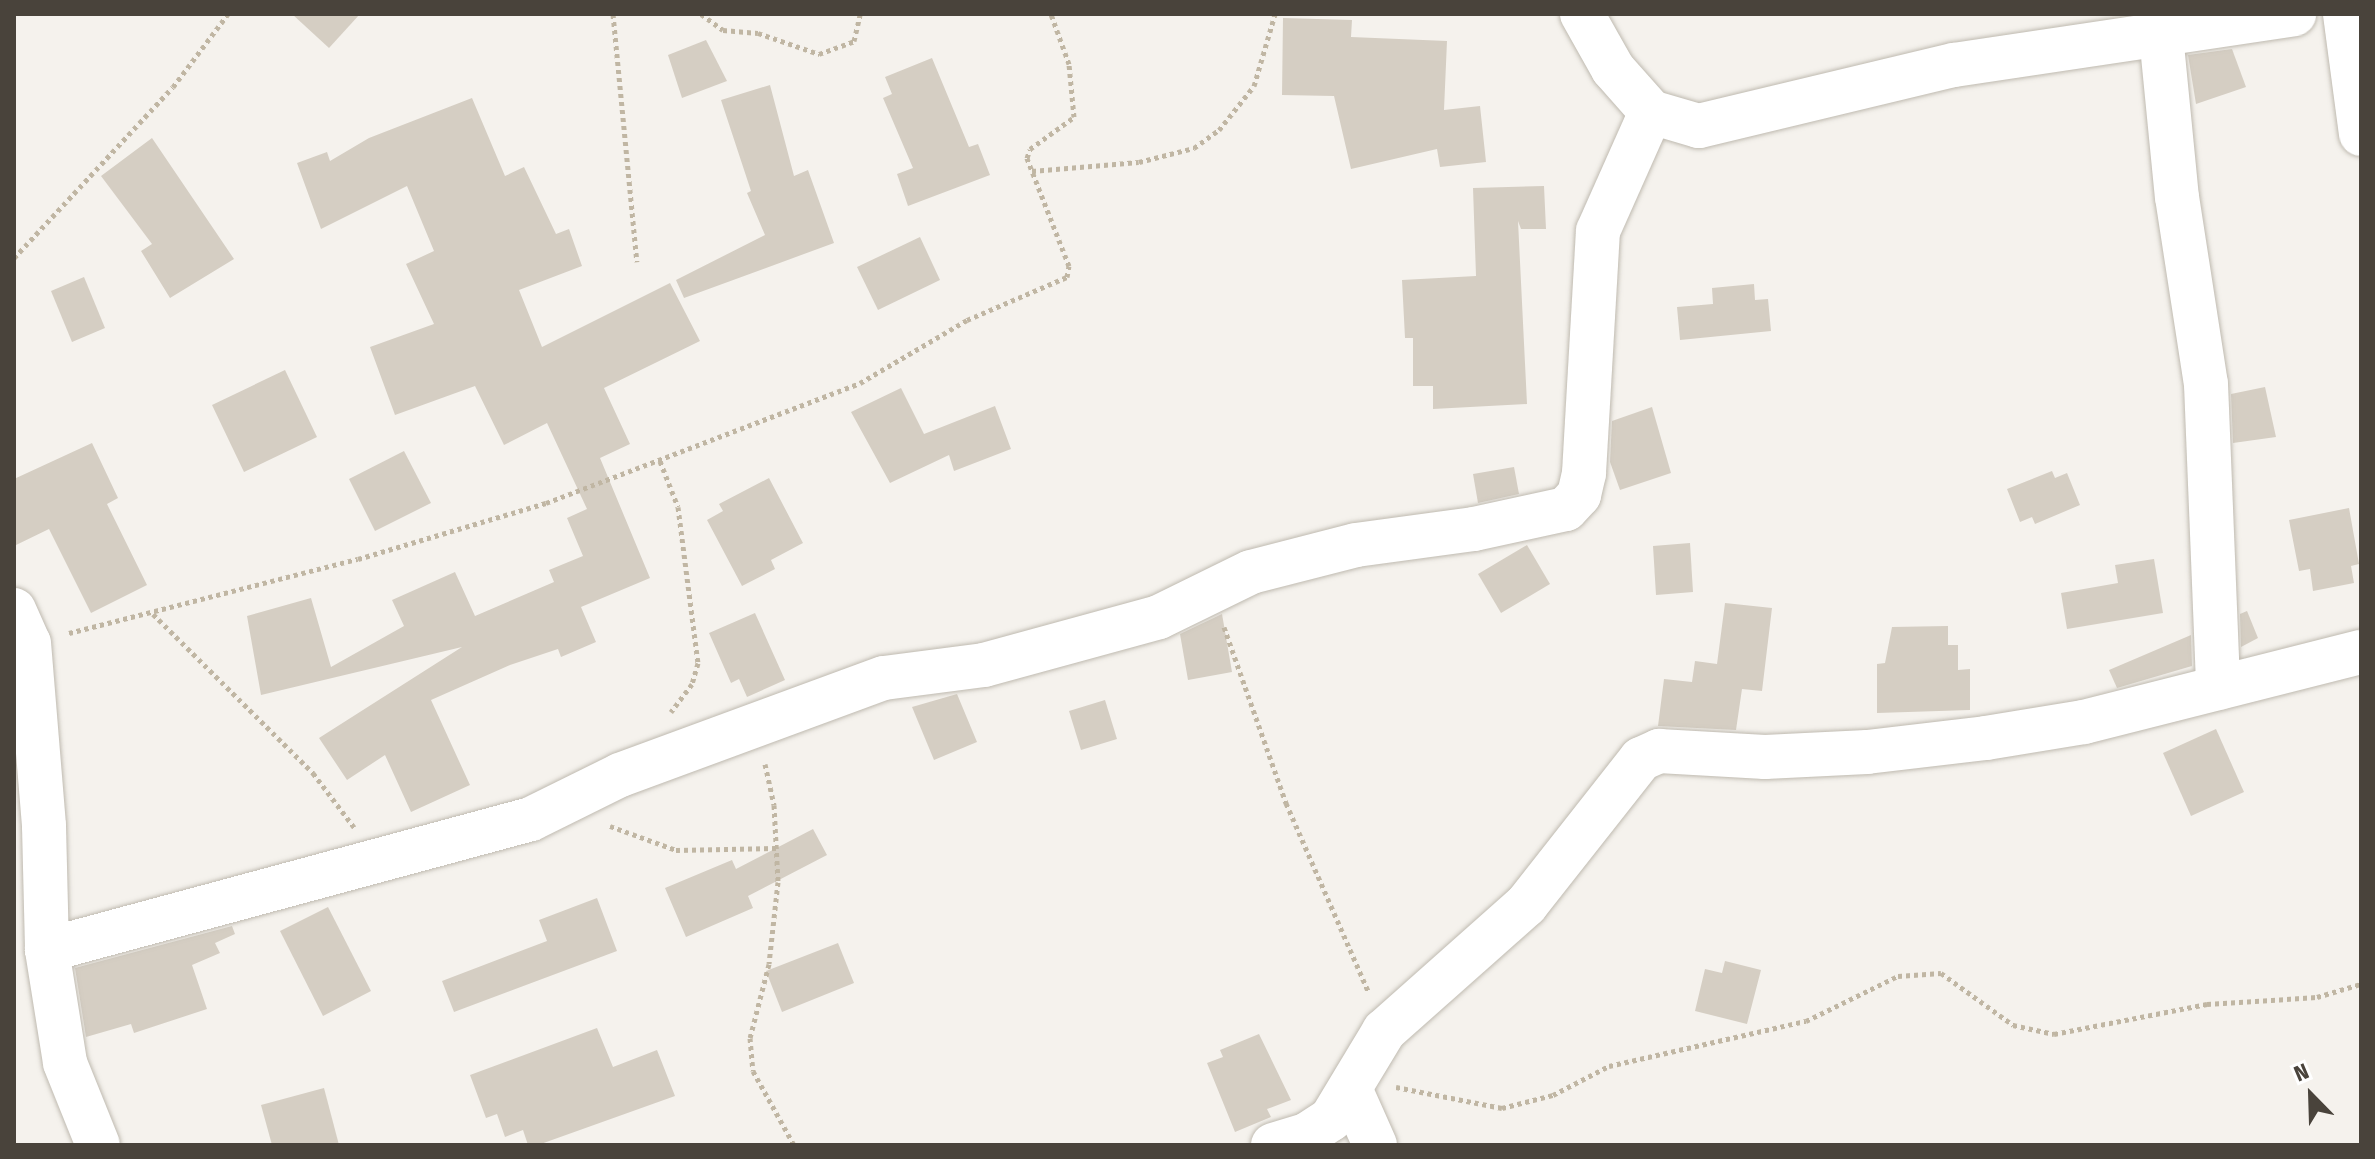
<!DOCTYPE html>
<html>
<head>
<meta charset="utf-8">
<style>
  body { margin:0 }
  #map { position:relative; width:2375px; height:1159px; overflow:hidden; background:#f5f2ed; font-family:"Fira Sans Condensed",sans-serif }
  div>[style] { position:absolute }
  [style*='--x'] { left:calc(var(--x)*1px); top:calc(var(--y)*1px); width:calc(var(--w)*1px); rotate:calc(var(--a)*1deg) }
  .building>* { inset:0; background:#d5cec3 }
  .path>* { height:5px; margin-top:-2.5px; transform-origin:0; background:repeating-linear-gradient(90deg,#c0b6a3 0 4px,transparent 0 8px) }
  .roads { filter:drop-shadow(0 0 2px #bfbab0) drop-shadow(0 0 2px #bfbab0) }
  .minor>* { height:44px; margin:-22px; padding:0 22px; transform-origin:22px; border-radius:22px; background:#fff }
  span { translate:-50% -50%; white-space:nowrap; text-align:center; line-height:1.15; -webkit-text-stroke:8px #fff; paint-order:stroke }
  .frame { position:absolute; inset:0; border:16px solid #49433b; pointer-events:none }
  .north { position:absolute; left:2271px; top:1055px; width:80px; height:80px; -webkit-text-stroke:6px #fff; paint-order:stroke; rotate:337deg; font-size:22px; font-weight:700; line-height:32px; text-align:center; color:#49433b }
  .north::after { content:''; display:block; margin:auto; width:28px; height:36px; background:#49433b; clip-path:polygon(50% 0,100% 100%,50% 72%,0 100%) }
</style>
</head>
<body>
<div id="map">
  <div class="building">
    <div style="clip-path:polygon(292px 14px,360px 14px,329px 48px)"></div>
    <div style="clip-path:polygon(1283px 18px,1352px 20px,1351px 37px,1447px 41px,1444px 110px,1480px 106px,1486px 162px,1440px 167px,1437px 149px,1351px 169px,1334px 96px,1282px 95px)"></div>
    <div style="clip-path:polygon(706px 40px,727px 81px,682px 98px,668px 55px)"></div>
    <div style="clip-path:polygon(2232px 49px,2246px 87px,2196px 104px,2188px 55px)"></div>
    <div style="clip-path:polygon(932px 58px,969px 147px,978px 144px,990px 175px,908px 206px,897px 174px,913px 168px,883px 98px,892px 94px,885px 77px)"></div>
    <div style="clip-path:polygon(770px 85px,794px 176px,808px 170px,834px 243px,684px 298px,676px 280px,765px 235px,747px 193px,751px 191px,721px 100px)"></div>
    <div style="clip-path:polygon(472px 98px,505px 176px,524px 167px,556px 234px,569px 229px,582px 266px,519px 290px,542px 347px,670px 283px,700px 341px,604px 388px,630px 444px,600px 458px,650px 578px,581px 607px,596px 642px,561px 657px,558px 649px,510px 665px,431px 700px,470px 785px,411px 812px,385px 755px,347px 780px,319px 738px,462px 647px,261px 695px,247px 616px,311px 598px,331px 667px,404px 626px,392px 600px,455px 572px,475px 616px,554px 582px,549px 570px,583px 556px,567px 518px,587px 509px,547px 423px,504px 445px,475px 386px,395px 415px,370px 347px,434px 324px,406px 264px,434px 251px,407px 186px,321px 229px,297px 163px,327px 152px,330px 161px,369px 138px)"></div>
    <div style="clip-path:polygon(152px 138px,234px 259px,170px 298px,141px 251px,152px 244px,101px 176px)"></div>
    <div style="clip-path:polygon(1544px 186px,1546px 229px,1521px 229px,1518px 221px,1527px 404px,1433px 409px,1433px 386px,1413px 386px,1413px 338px,1405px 338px,1402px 280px,1476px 276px,1473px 188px)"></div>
    <div style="clip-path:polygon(920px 237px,940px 280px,878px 310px,857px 267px)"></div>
    <div style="clip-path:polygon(84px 277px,105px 328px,72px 342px,51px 291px)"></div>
    <div style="clip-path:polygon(1754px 284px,1755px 300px,1768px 299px,1771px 331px,1680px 340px,1677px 307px,1713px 304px,1712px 288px)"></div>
    <div style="clip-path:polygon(285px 370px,317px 437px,244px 472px,212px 405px)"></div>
    <div style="clip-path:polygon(2265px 387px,2276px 437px,2233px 443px,2231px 394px)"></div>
    <div style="clip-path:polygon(901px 388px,924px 434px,995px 406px,1011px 449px,954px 471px,949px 455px,890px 483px,851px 412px)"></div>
    <div style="clip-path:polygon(1652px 407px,1671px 473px,1620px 490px,1610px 462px,1612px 421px)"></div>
    <div style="clip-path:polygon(92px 443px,118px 498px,107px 504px,147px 585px,91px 613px,49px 529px,14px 546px,14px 479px)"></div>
    <div style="clip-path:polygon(404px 451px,431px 503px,375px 531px,349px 479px)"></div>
    <div style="clip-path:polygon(1514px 467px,1519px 494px,1478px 503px,1473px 474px)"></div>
    <div style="clip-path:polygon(2052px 471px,2055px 478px,2067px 473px,2080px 505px,2035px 524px,2032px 517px,2020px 522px,2007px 489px)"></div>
    <div style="clip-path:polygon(769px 478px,803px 543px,771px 560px,775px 569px,742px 586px,707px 520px,723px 511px,719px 504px)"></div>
    <div style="clip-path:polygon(2349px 508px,2359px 564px,2351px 566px,2354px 583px,2313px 591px,2310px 569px,2299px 571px,2289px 520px)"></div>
    <div style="clip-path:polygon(1690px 543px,1693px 592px,1656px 595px,1653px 546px)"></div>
    <div style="clip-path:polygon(1527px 545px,1550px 584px,1501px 613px,1478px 574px)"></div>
    <div style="clip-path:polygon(2154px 559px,2163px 613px,2067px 629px,2061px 593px,2118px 583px,2115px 565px)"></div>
    <div style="clip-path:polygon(1725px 603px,1772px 608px,1762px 691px,1742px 689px,1736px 730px,1658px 726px,1664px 679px,1692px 682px,1695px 661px,1717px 664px)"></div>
    <div style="clip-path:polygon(2247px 611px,2258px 638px,2241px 647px,2240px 614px)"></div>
    <div style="clip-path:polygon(755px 613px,785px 680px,747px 697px,739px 679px,731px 683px,709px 633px)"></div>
    <div style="clip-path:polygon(1222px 614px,1232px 672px,1188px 680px,1180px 634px)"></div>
    <div style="clip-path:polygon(1948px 626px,1948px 645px,1958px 645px,1958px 670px,1970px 669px,1970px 710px,1877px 713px,1877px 664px,1885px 663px,1892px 627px)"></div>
    <div style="clip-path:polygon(2191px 635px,2192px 666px,2117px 688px,2109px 670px)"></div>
    <div style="clip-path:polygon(957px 694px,977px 742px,934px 760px,912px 707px)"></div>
    <div style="clip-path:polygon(1105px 700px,1117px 739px,1081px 750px,1069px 711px)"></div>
    <div style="clip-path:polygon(2216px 729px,2244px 792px,2191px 816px,2163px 753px)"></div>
    <div style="clip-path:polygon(813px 829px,827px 855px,748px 896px,753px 908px,686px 937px,665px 888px,732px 860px,736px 869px)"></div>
    <div style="clip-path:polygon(597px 898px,617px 951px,454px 1012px,442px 981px,547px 941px,539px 920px)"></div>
    <div style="clip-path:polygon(328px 907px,371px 991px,323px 1016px,280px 931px)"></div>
    <div style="clip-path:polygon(232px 926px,235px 934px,215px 943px,220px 953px,192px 965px,207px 1009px,134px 1033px,131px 1024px,86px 1037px,75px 968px)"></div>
    <div style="clip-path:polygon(838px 943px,854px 983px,782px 1012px,766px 971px)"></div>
    <div style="clip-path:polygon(1725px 961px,1761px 970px,1747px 1024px,1695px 1011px,1705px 969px,1722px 973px)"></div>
    <div style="clip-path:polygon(597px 1028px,613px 1067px,657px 1050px,675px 1096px,538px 1145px,528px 1145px,523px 1130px,505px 1137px,497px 1114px,486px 1118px,470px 1075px)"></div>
    <div style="clip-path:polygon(1259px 1034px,1291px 1100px,1267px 1109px,1271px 1117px,1235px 1132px,1207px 1063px,1223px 1057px,1220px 1050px)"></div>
    <div style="clip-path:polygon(324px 1088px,339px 1145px,272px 1145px,261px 1105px)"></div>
  </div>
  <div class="path">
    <div style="--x:613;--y:14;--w:249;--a:84.5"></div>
    <div style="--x:701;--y:14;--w:27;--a:36"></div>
    <div style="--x:723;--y:30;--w:35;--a:5"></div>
    <div style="--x:758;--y:33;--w:65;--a:19"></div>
    <div style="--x:819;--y:54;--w:37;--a:-20"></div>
    <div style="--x:854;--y:41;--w:28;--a:-77"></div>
    <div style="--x:1032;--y:171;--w:107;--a:-4.8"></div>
    <div style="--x:1139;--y:162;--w:57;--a:-14.3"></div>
    <div style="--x:1194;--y:148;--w:31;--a:-36"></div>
    <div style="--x:1219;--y:130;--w:56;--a:-51.5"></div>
    <div style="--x:1254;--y:86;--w:75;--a:-73.7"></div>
    <div style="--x:14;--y:258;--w:233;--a:-47.1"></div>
    <div style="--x:173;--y:87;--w:91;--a:-53"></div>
    <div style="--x:660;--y:461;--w:49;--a:68.6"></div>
    <div style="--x:678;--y:507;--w:157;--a:82.7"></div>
    <div style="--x:698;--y:663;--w:22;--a:106"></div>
    <div style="--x:692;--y:684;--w:35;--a:127"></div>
    <div style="--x:153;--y:614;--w:226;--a:44.8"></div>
    <div style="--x:313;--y:773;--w:68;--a:52.8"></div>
    <div style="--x:1224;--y:627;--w:187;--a:70.6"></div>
    <div style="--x:1286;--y:803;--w:207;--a:66.4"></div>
    <div style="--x:69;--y:633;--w:298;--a:-14.4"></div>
    <div style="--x:358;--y:559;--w:196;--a:-16.6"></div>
    <div style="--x:546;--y:503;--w:336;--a:-20.9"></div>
    <div style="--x:860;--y:383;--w:124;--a:-30.5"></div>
    <div style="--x:967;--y:320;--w:109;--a:-23.3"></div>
    <div style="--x:1067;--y:277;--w:11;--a:-80"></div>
    <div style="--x:1069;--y:266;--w:116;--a:-111.3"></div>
    <div style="--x:1027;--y:158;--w:9;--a:-72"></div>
    <div style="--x:1030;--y:149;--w:54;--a:-36"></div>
    <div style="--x:1074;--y:117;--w:53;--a:-95.4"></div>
    <div style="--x:1069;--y:64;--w:53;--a:-109.8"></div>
    <div style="--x:765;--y:764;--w:42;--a:77.6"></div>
    <div style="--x:774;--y:805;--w:77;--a:87"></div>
    <div style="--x:778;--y:882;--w:82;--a:96.3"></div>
    <div style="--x:769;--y:964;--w:76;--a:104.4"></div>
    <div style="--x:750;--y:1038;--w:33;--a:85"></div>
    <div style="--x:753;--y:1071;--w:85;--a:61"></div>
    <div style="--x:610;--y:826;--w:70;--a:20"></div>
    <div style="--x:676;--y:850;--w:101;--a:-1.1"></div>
    <div style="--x:1396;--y:1087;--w:108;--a:11.2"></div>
    <div style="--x:1502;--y:1108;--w:53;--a:-14.3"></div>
    <div style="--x:1553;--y:1095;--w:63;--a:-27.4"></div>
    <div style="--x:1609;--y:1066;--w:202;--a:-12.9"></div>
    <div style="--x:1806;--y:1021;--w:102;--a:-26.1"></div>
    <div style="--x:1898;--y:976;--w:43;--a:-4"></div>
    <div style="--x:1941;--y:973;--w:89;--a:35.8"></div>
    <div style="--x:2013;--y:1025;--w:42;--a:12.4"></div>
    <div style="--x:2054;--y:1034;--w:156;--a:-11.1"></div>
    <div style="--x:2207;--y:1004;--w:110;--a:-3.6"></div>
    <div style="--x:2317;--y:997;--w:46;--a:-16.5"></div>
  </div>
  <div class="roads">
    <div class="minor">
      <div style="--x:1582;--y:14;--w:63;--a:60.6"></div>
      <div style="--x:1613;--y:69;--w:57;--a:48.5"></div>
      <div style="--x:1651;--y:112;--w:50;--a:16.3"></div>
      <div style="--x:1699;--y:126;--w:262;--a:-13.5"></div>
      <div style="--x:1954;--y:65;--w:344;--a:-8.5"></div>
      <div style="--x:2345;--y:14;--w:121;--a:82.4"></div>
      <div style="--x:2161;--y:35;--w:163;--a:84.4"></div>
      <div style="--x:2177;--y:197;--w:189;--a:81.2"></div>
      <div style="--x:2206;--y:384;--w:304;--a:87.7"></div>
      <div style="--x:14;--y:610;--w:36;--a:66"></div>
      <div style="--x:29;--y:643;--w:184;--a:85.3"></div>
      <div style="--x:44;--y:826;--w:124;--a:88.6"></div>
      <div style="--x:47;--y:950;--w:114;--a:80.9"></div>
      <div style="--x:65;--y:1063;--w:88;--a:68.1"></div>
      <div style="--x:47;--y:950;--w:501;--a:-15.14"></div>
      <div style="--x:531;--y:819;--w:99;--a:-26.3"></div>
      <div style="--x:620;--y:775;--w:281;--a:-20.2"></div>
      <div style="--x:884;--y:678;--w:101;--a:-7.4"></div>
      <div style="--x:984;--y:665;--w:181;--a:-15.3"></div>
      <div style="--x:1159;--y:617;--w:102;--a:-26.1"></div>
      <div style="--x:1251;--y:572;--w:108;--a:-14.4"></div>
      <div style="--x:1356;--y:545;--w:119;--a:-7.7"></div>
      <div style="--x:1474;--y:529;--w:94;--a:-12.3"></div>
      <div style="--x:1566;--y:509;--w:19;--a:-47"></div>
      <div style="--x:1579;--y:495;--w:23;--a:-77"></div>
      <div style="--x:1584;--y:473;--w:242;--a:-86.7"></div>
      <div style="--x:1598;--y:231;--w:130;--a:-66"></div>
      <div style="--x:1351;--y:1091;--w:59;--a:66"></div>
      <div style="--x:1273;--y:1145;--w:37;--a:-17"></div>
      <div style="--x:1308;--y:1134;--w:27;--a:-33"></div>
      <div style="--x:1331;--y:1119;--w:103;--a:-58.9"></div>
      <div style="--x:1384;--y:1031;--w:190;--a:-41.6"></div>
      <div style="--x:1526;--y:905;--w:186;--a:-51.8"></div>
      <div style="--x:1641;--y:759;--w:20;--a:-24"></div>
      <div style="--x:1659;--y:751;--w:106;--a:3.2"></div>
      <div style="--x:1765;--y:757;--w:102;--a:-2.8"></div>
      <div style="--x:1867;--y:752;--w:120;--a:-6.7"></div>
      <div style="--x:1986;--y:738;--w:99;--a:-9.3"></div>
      <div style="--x:2084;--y:722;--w:286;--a:-14.2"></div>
    </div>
  </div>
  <div class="frame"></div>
  <div class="north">N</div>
</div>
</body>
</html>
